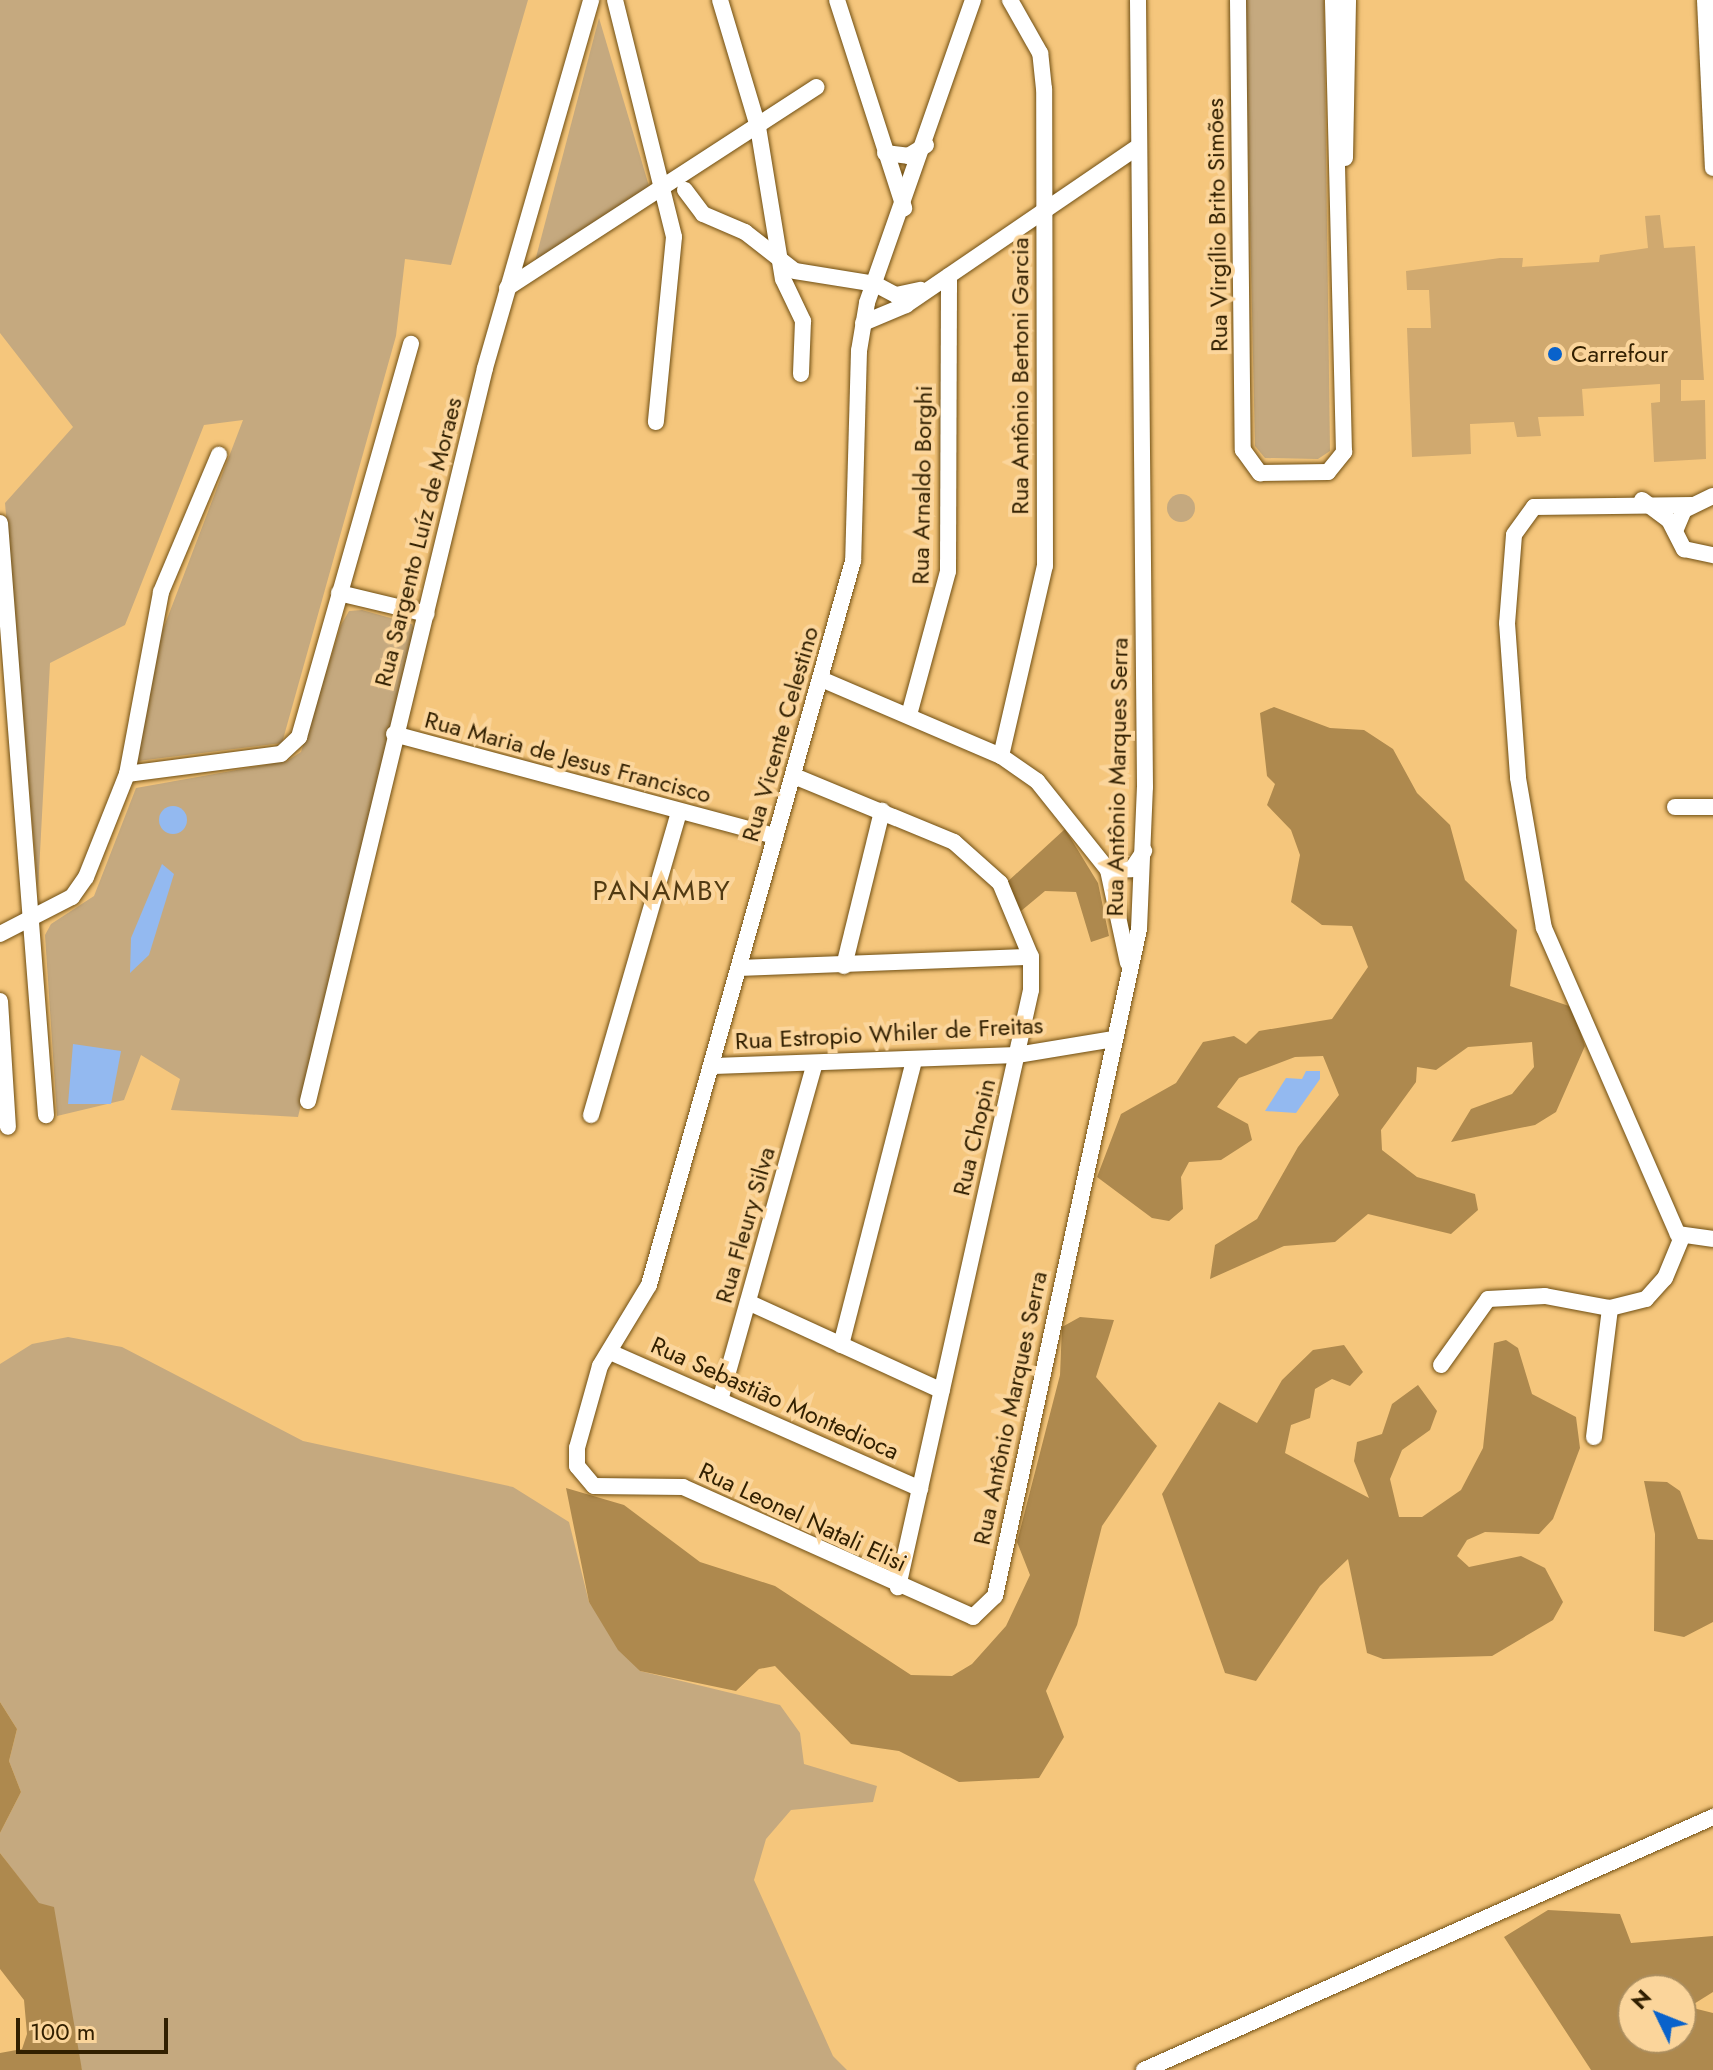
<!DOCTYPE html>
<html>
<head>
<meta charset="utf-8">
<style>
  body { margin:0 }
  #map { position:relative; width:1713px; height:2070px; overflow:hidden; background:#f5c67c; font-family:Jost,sans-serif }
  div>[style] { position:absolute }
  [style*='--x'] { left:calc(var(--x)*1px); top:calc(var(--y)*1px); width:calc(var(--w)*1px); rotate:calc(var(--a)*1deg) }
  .green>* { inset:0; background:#c5a97f }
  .round { border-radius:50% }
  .forest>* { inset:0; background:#ae894e }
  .water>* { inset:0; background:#93b9f0 }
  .building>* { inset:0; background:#d0a96f }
  .roads { filter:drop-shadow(0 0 2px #704f13) drop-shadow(0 0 2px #704f13) }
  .minor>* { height:16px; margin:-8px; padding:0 8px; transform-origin:8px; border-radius:8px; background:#fff }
  .dots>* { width:22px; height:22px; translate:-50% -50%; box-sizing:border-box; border:4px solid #fbd59b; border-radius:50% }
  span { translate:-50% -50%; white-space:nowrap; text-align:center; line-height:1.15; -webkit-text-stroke:8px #fbd59b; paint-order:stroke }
  .street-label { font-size:24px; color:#322001 }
  .poi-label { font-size:24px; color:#322001 }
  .left { translate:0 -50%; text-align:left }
  .quarter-label { font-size:28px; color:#513a12; letter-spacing:2px }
  .north { position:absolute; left:1617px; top:1974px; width:80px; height:80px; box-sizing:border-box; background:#fbd59b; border:2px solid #ab8d5d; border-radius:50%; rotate:313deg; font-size:22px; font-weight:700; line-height:32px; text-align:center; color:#322001 }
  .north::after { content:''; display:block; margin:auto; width:28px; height:36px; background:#0962cb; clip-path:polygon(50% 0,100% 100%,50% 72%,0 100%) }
  .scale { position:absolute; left:16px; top:2018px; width:152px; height:36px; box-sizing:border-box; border:4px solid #322001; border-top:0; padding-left:10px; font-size:24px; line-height:28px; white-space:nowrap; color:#322001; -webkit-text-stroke:6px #fbd59b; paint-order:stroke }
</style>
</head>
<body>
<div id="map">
  <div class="green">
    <div style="clip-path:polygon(0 0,528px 0,451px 265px,405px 259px,396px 336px,282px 743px,138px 761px,154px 653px,243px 420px,204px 425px,125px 625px,50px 663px,38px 891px,5px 503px,73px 427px,0 333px)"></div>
    <div style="clip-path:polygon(1245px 0,1324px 0,1330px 451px,1318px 459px,1265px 458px,1255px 446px)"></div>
    <div style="clip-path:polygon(599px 18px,649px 186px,534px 265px)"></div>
    <div class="round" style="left:1167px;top:494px;width:28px;height:28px"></div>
    <div style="clip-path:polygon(362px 610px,412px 624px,415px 632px,298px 1117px,171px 1110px,180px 1079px,141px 1055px,124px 1100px,57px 1116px,45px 935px,51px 924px,94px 896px,136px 788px,287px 761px,301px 752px,341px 625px,349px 611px)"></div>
    <div style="clip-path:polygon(68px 1337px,122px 1347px,303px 1441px,513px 1487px,569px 1522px,589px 1602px,640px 1671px,780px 1705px,800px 1733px,804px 1764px,877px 1786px,873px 1802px,791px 1810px,766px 1839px,754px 1880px,833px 2056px,847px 2070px,82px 2070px,39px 1904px,0 1853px,0 1833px,21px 1792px,9px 1761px,17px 1729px,0 1702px,0 1364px,32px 1344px)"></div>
  </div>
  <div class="forest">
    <div style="clip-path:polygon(1274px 707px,1330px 728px,1364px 730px,1393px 749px,1417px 793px,1450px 825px,1465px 880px,1517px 930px,1510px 986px,1572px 1007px,1585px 1046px,1556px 1112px,1535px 1125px,1451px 1142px,1471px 1109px,1512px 1094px,1534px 1067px,1532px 1042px,1468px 1047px,1436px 1070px,1417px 1067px,1416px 1082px,1381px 1130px,1382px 1150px,1417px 1177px,1475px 1194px,1478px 1210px,1451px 1234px,1368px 1214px,1335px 1242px,1284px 1246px,1210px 1279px,1215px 1245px,1257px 1219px,1298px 1147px,1339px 1095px,1323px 1056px,1295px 1057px,1239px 1078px,1217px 1107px,1248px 1124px,1252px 1140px,1221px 1160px,1189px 1162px,1181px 1177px,1183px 1209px,1169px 1221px,1152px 1218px,1097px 1177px,1121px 1114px,1176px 1083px,1203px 1042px,1234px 1036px,1246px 1044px,1259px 1031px,1332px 1019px,1368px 967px,1352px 926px,1322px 925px,1291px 902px,1300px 855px,1291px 830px,1267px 805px,1275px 784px,1267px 776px,1260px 713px)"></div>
    <div style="clip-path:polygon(1065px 829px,1098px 883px,1109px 936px,1091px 942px,1076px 892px,1045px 891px,1021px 911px,1005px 884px)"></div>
    <div style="clip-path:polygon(1080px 1317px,1114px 1320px,1096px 1377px,1157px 1446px,1102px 1526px,1077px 1625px,1046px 1691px,1064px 1737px,1039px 1778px,959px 1782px,899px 1751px,851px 1744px,775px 1666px,759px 1669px,736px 1691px,640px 1671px,618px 1650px,589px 1602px,566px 1488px,624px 1505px,700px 1562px,775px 1586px,911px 1675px,952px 1676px,972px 1664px,1006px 1626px,1030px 1575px,1017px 1542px,1060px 1375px,1062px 1327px)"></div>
    <div style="clip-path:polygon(1506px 1340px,1518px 1348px,1532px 1394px,1576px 1417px,1580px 1448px,1553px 1519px,1539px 1534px,1485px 1532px,1467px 1540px,1457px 1556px,1469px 1567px,1521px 1556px,1545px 1568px,1563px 1602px,1553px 1620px,1492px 1656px,1383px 1659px,1367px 1653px,1348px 1559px,1320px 1586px,1256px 1681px,1225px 1673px,1162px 1494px,1219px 1402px,1257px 1423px,1282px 1380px,1313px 1350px,1344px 1345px,1363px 1372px,1350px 1386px,1332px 1379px,1315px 1389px,1310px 1418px,1291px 1425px,1285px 1453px,1369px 1498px,1354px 1461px,1357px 1442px,1382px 1434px,1392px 1404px,1418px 1385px,1437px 1411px,1430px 1430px,1402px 1450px,1390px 1479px,1399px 1517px,1422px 1517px,1461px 1490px,1483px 1448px,1494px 1343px)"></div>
    <div style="clip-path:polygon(1644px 1481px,1667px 1482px,1680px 1491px,1698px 1539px,1713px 1540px,1713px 1622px,1684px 1637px,1654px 1631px,1655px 1534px)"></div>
    <div style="clip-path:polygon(0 1702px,17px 1729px,9px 1761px,21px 1792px,0 1833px)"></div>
    <div style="clip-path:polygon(0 1853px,39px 1903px,54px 1907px,82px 2070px,0 2070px,0 2053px,22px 2049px,27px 2034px,24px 2000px,0 1969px)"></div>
    <div style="clip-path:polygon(evenodd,1548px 1910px,1620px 1914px,1631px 1943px,1713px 1936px,1713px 1992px,1689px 2007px,1713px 2013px,1713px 2070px,1591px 2070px,1504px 1937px,1548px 1910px,1633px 1990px,1681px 1990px,1681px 2038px,1633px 2038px,1633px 1990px)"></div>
  </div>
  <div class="water">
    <div class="round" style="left:159px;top:806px;width:28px;height:28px"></div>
    <div style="clip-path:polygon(162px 864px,174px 874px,149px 955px,130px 973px,131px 938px)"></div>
    <div style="clip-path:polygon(73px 1044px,121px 1051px,111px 1104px,68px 1104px)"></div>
    <div style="clip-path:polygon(1306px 1071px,1320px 1071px,1320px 1079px,1296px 1113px,1265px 1111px,1286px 1078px,1302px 1079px)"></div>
  </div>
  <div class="building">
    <div style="clip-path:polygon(1660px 215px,1664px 248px,1695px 246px,1704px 380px,1681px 380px,1681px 401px,1705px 400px,1706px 459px,1654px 462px,1651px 403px,1660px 402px,1660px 384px,1582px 389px,1584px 416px,1538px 417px,1541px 436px,1517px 437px,1514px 422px,1470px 424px,1471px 454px,1412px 457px,1407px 328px,1431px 328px,1429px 290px,1407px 290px,1406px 271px,1500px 258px,1523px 258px,1522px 267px,1599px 262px,1600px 255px,1648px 248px,1645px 216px)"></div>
  </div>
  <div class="roads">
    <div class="minor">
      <div style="--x:615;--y:0;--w:244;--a:76"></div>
      <div style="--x:674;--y:237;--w:186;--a:95.6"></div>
      <div style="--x:720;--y:0;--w:133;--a:73.3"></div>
      <div style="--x:758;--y:127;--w:154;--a:80.7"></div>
      <div style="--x:783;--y:279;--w:47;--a:64.5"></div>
      <div style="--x:803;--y:321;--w:53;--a:92.2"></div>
      <div style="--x:837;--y:0;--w:219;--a:72.1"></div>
      <div style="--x:973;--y:0;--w:321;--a:109.3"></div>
      <div style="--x:867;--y:303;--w:49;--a:99.5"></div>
      <div style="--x:859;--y:351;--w:210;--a:91.6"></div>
      <div style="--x:853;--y:561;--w:752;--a:105.74"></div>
      <div style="--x:649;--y:1285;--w:95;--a:121.2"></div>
      <div style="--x:600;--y:1366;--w:85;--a:105.7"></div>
      <div style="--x:577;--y:1448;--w:18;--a:90"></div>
      <div style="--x:577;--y:1466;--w:26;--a:50"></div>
      <div style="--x:594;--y:1486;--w:89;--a:0.6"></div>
      <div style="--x:683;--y:1487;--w:318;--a:24.1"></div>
      <div style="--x:973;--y:1617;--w:30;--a:-44"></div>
      <div style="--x:995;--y:1596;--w:682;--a:-77.82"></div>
      <div style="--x:1139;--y:929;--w:142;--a:-87.6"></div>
      <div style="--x:1145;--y:787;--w:787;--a:-90.51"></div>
      <div style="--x:1238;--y:0;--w:450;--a:89.4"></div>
      <div style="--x:1243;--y:450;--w:29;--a:54"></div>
      <div style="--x:1260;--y:473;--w:68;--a:-0.8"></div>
      <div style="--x:1328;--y:472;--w:26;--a:-51"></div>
      <div style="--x:1344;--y:452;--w:452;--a:-91.4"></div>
      <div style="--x:1705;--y:0;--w:168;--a:87.3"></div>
      <div style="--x:885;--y:153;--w:23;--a:7"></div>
      <div style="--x:908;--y:156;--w:21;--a:-31"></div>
      <div style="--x:1345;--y:158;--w:158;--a:-88.9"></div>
      <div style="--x:685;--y:190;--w:30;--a:53"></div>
      <div style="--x:703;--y:214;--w:46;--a:23.2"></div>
      <div style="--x:745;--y:232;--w:63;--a:38"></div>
      <div style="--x:795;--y:271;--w:81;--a:9.2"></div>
      <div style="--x:875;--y:284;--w:24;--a:28"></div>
      <div style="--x:896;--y:295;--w:25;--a:-12"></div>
      <div style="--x:507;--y:288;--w:369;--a:-33"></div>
      <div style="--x:863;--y:323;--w:47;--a:-22.7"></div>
      <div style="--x:906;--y:305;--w:277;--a:-34.3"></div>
      <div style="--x:1642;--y:500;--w:34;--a:37"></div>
      <div style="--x:1669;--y:520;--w:33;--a:63"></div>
      <div style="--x:1684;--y:549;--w:30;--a:12"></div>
      <div style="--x:1693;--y:505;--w:159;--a:179.3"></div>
      <div style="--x:1534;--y:507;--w:34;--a:126"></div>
      <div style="--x:1514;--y:535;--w:88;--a:94.5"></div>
      <div style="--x:1507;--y:623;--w:155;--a:85.9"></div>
      <div style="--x:1518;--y:778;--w:152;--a:80.2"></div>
      <div style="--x:1544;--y:928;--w:334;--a:66.4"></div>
      <div style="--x:1678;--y:1234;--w:35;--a:8"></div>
      <div style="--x:0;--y:523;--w:594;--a:85.56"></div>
      <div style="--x:1675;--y:531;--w:23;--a:-67"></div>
      <div style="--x:1684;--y:510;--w:32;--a:-26"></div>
      <div style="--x:339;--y:593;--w:90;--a:13.4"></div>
      <div style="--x:821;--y:679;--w:196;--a:23.2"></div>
      <div style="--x:1001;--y:756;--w:44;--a:34.8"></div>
      <div style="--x:1037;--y:781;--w:114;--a:51.4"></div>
      <div style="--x:1108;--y:870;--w:95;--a:77.9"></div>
      <div style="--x:909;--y:715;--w:149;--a:-74.8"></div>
      <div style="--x:948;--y:571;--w:295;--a:-89.8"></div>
      <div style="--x:394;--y:734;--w:395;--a:15"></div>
      <div style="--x:1001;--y:756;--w:195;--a:-77"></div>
      <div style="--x:1045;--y:566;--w:477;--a:-90.1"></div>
      <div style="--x:1044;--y:89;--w:36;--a:-96"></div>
      <div style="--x:1040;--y:53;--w:61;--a:-119.5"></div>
      <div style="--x:127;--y:774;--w:155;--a:-7.4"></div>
      <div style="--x:281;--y:754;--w:25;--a:-43"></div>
      <div style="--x:299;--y:737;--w:409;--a:-74.1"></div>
      <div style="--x:794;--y:776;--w:173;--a:22.4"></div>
      <div style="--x:954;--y:842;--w:62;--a:41.7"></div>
      <div style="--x:1000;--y:883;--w:80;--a:67.3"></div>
      <div style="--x:1031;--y:957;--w:33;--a:90"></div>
      <div style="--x:1031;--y:990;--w:612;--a:102.56"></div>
      <div style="--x:1675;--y:807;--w:38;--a:0"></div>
      <div style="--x:1108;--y:870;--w:24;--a:-2"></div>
      <div style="--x:1132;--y:869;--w:22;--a:-56"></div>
      <div style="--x:0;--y:934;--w:81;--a:-27.2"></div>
      <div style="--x:72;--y:897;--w:24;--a:-55"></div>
      <div style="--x:86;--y:877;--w:111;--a:-68.3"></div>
      <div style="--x:127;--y:774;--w:185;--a:-79.4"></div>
      <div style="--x:161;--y:592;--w:149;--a:-67.1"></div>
      <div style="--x:844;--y:966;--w:160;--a:-76.2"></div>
      <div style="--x:740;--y:968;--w:291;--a:-2.2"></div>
      <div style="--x:0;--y:1001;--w:126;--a:86.4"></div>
      <div style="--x:714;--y:1066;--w:303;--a:-2.1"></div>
      <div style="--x:1017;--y:1055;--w:98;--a:-9.4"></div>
      <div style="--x:308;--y:1101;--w:754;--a:-76.42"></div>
      <div style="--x:485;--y:368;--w:383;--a:-73.9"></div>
      <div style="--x:591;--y:1115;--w:316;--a:-73.8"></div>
      <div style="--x:748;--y:1302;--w:213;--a:24.6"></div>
      <div style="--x:841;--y:1345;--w:294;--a:-75.6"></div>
      <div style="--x:610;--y:1352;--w:339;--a:23.8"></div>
      <div style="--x:1441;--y:1365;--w:81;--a:-54.5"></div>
      <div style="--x:1488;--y:1299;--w:57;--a:-3"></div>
      <div style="--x:1545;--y:1296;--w:66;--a:10.5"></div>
      <div style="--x:1610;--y:1308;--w:37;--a:-14"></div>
      <div style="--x:1646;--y:1299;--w:28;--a:-48"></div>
      <div style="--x:1665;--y:1278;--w:44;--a:-67.5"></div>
      <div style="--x:721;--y:1397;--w:344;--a:-74.3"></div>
      <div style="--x:1594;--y:1437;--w:130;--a:-82.9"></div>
      <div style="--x:1144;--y:2070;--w:623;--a:-23.97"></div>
    </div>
  </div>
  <div class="dots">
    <div style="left:1555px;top:354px;background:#0962cb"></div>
  </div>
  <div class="street-label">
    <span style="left:1217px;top:225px;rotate:-91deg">Rua Virgílio Brito Simões</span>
    <span style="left:1020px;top:376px;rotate:-90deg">Rua Antônio Bertoni Garcia</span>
    <span style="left:922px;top:485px;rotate:-89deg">Rua Arnaldo Borghi</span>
    <span style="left:418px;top:542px;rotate:-76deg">Rua Sargento Luíz de Moraes</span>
    <span style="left:780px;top:734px;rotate:-74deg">Rua Vicente Celestino</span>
    <span style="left:568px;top:757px;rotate:15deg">Rua Maria de Jesus Francisco</span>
    <span style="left:1117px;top:777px;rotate:-89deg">Rua Antônio Marques Serra</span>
    <span style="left:889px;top:1033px;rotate:-3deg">Rua Estropio Whiler de Freitas</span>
    <span style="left:974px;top:1137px;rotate:-77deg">Rua Chopin</span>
    <span style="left:745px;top:1225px;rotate:-74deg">Rua Fleury Silva</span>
    <span style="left:775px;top:1398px;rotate:24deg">Rua Sebastião Montedioca</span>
    <span style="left:1010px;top:1408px;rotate:-78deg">Rua Antônio Marques Serra</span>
    <span style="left:803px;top:1517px;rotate:25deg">Rua Leonel Natali Elisi</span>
  </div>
  <div class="poi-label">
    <span class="left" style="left:1571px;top:354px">Carrefour</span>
  </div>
  <div class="quarter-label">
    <span style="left:662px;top:891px">PANAMBY</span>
  </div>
  <div class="north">N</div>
  <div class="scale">100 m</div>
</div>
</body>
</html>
